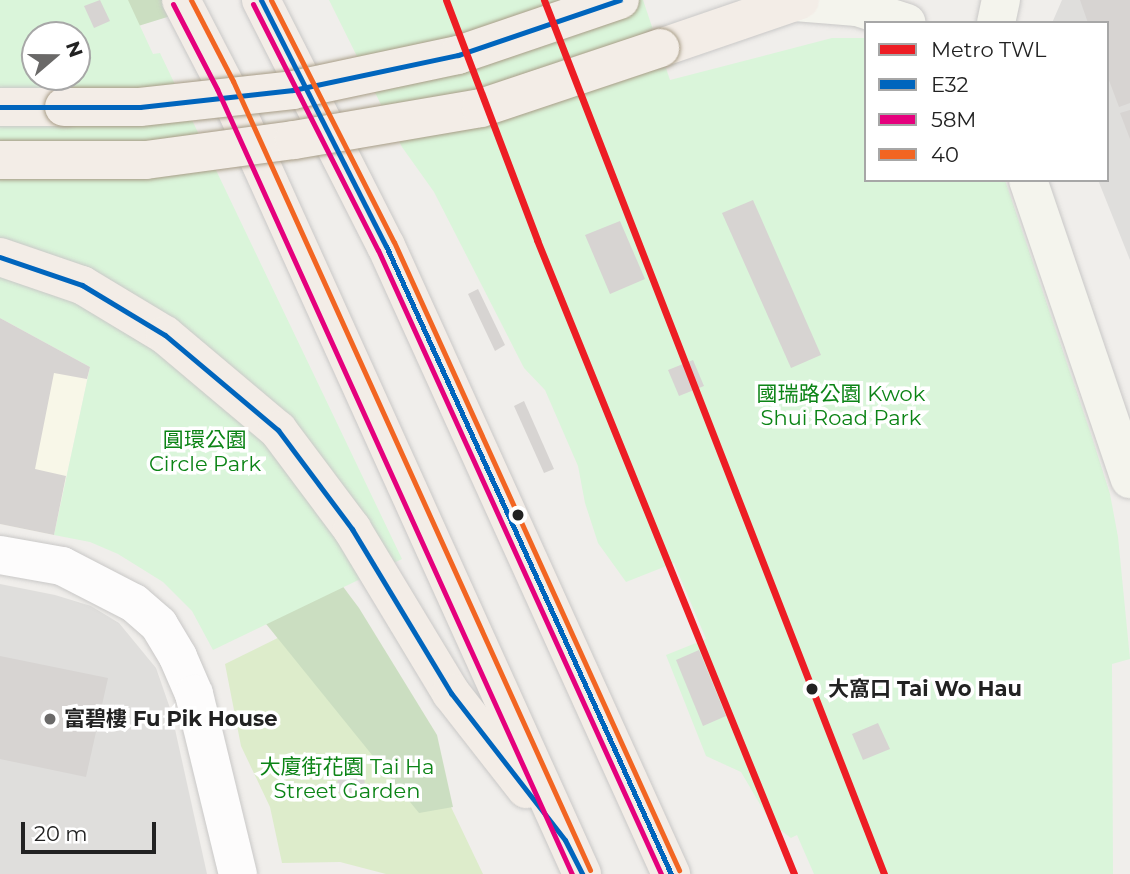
<!DOCTYPE html>
<html>
<head>
<meta charset="utf-8">
<style>
  body { margin:0 }
  #map { position:relative; width:1130px; height:874px; overflow:hidden; background:#f0eeeb; font-family:Montserrat,"Noto Sans TC",sans-serif }
  div>[style] { position:absolute }
  [style*='--x'] { left:calc(var(--x)*1px); top:calc(var(--y)*1px); width:calc(var(--w)*1px); rotate:calc(var(--a)*1deg) }
  .residential>* { inset:0; background:#dfdedc }
  .education>* { inset:0; background:#f8f7e8 }
  .grass>* { inset:0; background:#ddeccb }
  .forest>* { inset:0; background:#cbdec1 }
  .park>* { inset:0; background:#daf5da }
  .building>* { inset:0; background:#d7d4d2 }
  .round { border-radius:50% }
  .roads { filter:drop-shadow(0 0 2px #c9c8c7) drop-shadow(0 0 2px #c9c8c7) }
  .street>* { height:38px; margin:-19px; padding:0 19px; transform-origin:19px; border-radius:19px; background:#fdfcfc }
  .secondary>* { height:38px; margin:-19px; padding:0 19px; transform-origin:19px; border-radius:19px; background:#f4f4ed }
  .primary>* { height:38px; margin:-19px; padding:0 19px; transform-origin:19px; border-radius:19px; background:#f3ede7 }
  .bridges { filter:drop-shadow(0 0 2px #a79c86) drop-shadow(0 0 2px #a79c86) }
  .primary-bridge>* { height:38px; margin:-19px; padding:0 19px; transform-origin:19px; border-radius:19px; background:#f3ede7 }
  .bus-1>* { height:5px; margin:-2.5px; padding:0 2.5px; transform-origin:2.5px; border-radius:2.5px; background:#0065bd }
  .bus-2>* { height:5px; margin:-2.5px; padding:0 2.5px; transform-origin:2.5px; border-radius:2.5px; background:#e5007d }
  .bus-3>* { height:5px; margin:-2.5px; padding:0 2.5px; transform-origin:2.5px; border-radius:2.5px; background:#f26522 }
  .metro-1>* { height:7px; margin:-3.5px; padding:0 3.5px; transform-origin:3.5px; border-radius:3.5px; background:#ed1d24 }
  .dots>* { width:19px; height:19px; translate:-50% -50%; box-sizing:border-box; border:4px solid #fff; border-radius:50% }
  span { translate:-50% -50%; white-space:nowrap; text-align:center; line-height:1.15; -webkit-text-stroke:7px #fff; paint-order:stroke }
  .park-label { font-size:21px; color:#0c8416 }
  .stop-label { font-size:21px; color:#222; font-weight:700 }
  .left { translate:0 -50%; text-align:left }
  .poi-label { font-size:21px; color:#222; font-weight:700 }
  .legend { position:absolute; left:864px; top:21px; width:245px; height:161px; box-sizing:border-box; background:#fff; border:2px solid #a7a7a7; margin:0; padding:9px 12px; list-style:none; font-size:21px; color:#222 }
  .legend li { display:flex; align-items:center; gap:14px; height:35px }
  .legend b { width:35px; border:2px solid #a7a7a7 }
  .north { position:absolute; left:21px; top:21px; width:70px; height:70px; box-sizing:border-box; background:#fff; border:2px solid #a7a7a7; border-radius:50%; rotate:70deg; font-size:19px; font-weight:700; line-height:28px; text-align:center; color:#222 }
  .north::after { content:''; display:block; margin:auto; width:24px; height:32px; background:#6a6968; clip-path:polygon(50% 0,100% 100%,50% 72%,0 100%) }
  .scale { position:absolute; left:21px; top:822px; width:135px; height:32px; box-sizing:border-box; border:4px solid #222; border-top:0; padding-left:9px; font-size:21px; line-height:24px; white-space:nowrap; color:#222; -webkit-text-stroke:5px #fff; paint-order:stroke }
</style>
</head>
<body>
<div id="map">
  <div class="residential">
    <div style="clip-path:polygon(1062px 0,1130px 0,1130px 260px,1098px 180px,1107px 180px,1107px 23px,1052px 23px)"></div>
    <div style="clip-path:polygon(0 584px,55px 595px,91px 606px,119px 623px,156px 668px,171px 711px,207px 874px,0 874px)"></div>
  </div>
  <div class="education">
    <div style="clip-path:polygon(0 318px,90px 367px,54px 535px,0 524px)"></div>
  </div>
  <div class="grass">
    <div style="clip-path:polygon(324px 615px,399px 698px,483px 874px,386px 874px,340px 862px,282px 863px,270px 807px,241px 746px,225px 664px)"></div>
  </div>
  <div class="forest">
    <div style="clip-path:polygon(43px 0,170px 0,177px 14px,77px 45px,77px 35px)"></div>
    <div style="clip-path:polygon(282px 505px,359px 608px,437px 735px,453px 807px,419px 813px,224px 572px)"></div>
  </div>
  <div class="park">
    <div style="clip-path:polygon(evenodd,0 0,128px 0,153px 54px,160px 53px,402px 559px,213px 650px,192px 611px,163px 582px,118px 554px,90px 542px,54px 535px,90px 367px,0 318px,0 0,35px 35px,77px 35px,77px 77px,35px 77px,35px 35px)"></div>
    <div style="clip-path:polygon(329px 0,643px 0,670px 80px,832px 38px,866px 38px,866px 180px,1005px 180px,1090px 431px,1110px 494px,1118px 537px,1130px 659px,1112px 664px,1113px 874px,814px 874px,797px 835px,791px 838px,771px 823px,741px 772px,706px 756px,666px 655px,706px 639px,674px 563px,626px 582px,598px 543px,585px 503px,578px 466px,545px 390px,524px 368px,434px 192px,402px 147px)"></div>
  </div>
  <div class="building">
    <div style="clip-path:polygon(100px 0,110px 21px,94px 28px,84px 6px)"></div>
    <div style="clip-path:polygon(1080px 0,1130px 0,1130px 103px,1119px 107px,1107px 75px,1107px 23px,1088px 23px)"></div>
    <div style="clip-path:polygon(1130px 110px,1130px 139px,1120px 113px)"></div>
    <div style="clip-path:polygon(753px 200px,821px 355px,791px 368px,722px 213px)"></div>
    <div style="clip-path:polygon(620px 221px,645px 279px,610px 294px,585px 235px)"></div>
    <div style="clip-path:polygon(478px 289px,505px 345px,495px 351px,468px 294px)"></div>
    <div style="clip-path:polygon(0 318px,90px 367px,87px 379px,54px 373px,35px 469px,66px 476px,54px 535px,0 524px)"></div>
    <div style="clip-path:polygon(693px 360px,704px 386px,679px 396px,668px 370px)"></div>
    <div style="clip-path:polygon(524px 401px,554px 469px,544px 473px,514px 406px)"></div>
    <div style="clip-path:polygon(699px 650px,726px 716px,703px 726px,676px 660px)"></div>
    <div style="clip-path:polygon(0 656px,108px 678px,86px 777px,0 759px)"></div>
    <div style="clip-path:polygon(878px 723px,890px 749px,863px 760px,852px 734px)"></div>
    <div class="round" style="left:337px;top:771px;width:28px;height:28px"></div>
  </div>
  <div class="roads">
    <div class="street">
      <div style="--x:0;--y:555;--w:63;--a:10.1"></div>
      <div style="--x:62;--y:566;--w:81;--a:27.2"></div>
      <div style="--x:134;--y:603;--w:33;--a:41"></div>
      <div style="--x:159;--y:625;--w:37;--a:59"></div>
      <div style="--x:178;--y:657;--w:40;--a:66.6"></div>
      <div style="--x:194;--y:694;--w:185;--a:76.3"></div>
    </div>
    <div class="secondary">
      <div style="--x:795;--y:2;--w:62;--a:4.6"></div>
      <div style="--x:857;--y:7;--w:52;--a:17.7"></div>
      <div style="--x:996;--y:23;--w:24;--a:-78"></div>
      <div style="--x:1028;--y:180;--w:316;--a:71.2"></div>
    </div>
    <div class="primary">
      <div style="--x:181;--y:0;--w:96;--a:62.6"></div>
      <div style="--x:225;--y:85;--w:866;--a:65.65"></div>
      <div style="--x:261;--y:0;--w:276;--a:63.1"></div>
      <div style="--x:386;--y:246;--w:690;--a:65.59"></div>
      <div style="--x:660;--y:48;--w:148;--a:-18.9"></div>
      <div style="--x:0;--y:107;--w:64;--a:0"></div>
      <div style="--x:0;--y:257;--w:87;--a:18.9"></div>
      <div style="--x:82;--y:285;--w:97;--a:31.1"></div>
      <div style="--x:165;--y:335;--w:148;--a:40.1"></div>
      <div style="--x:278;--y:430;--w:124;--a:53.2"></div>
      <div style="--x:352;--y:529;--w:192;--a:58.9"></div>
      <div style="--x:451;--y:693;--w:122;--a:52"></div>
    </div>
  </div>
  <div class="bridges">
    <div class="primary-bridge">
      <div style="--x:64;--y:107;--w:76;--a:0"></div>
      <div style="--x:140;--y:107;--w:154;--a:-6.3"></div>
      <div style="--x:293;--y:90;--w:169;--a:-12"></div>
      <div style="--x:458;--y:55;--w:171;--a:-18.8"></div>
      <div style="--x:0;--y:160;--w:146;--a:0"></div>
      <div style="--x:146;--y:160;--w:149;--a:-7.7"></div>
      <div style="--x:294;--y:140;--w:190;--a:-9.7"></div>
      <div style="--x:481;--y:108;--w:189;--a:-18.5"></div>
    </div>
  </div>
  <div class="bus-1">
    <div style="--x:261;--y:0;--w:276;--a:63.1"></div>
    <div style="--x:386;--y:246;--w:690;--a:65.59"></div>
    <div style="--x:0;--y:107;--w:140;--a:0"></div>
    <div style="--x:140;--y:107;--w:154;--a:-6.3"></div>
    <div style="--x:293;--y:90;--w:169;--a:-12"></div>
    <div style="--x:458;--y:55;--w:171;--a:-18.8"></div>
    <div style="--x:0;--y:257;--w:87;--a:18.9"></div>
    <div style="--x:82;--y:285;--w:97;--a:31.1"></div>
    <div style="--x:165;--y:335;--w:148;--a:40.1"></div>
    <div style="--x:278;--y:430;--w:124;--a:53.2"></div>
    <div style="--x:352;--y:529;--w:192;--a:58.9"></div>
    <div style="--x:451;--y:693;--w:186;--a:52.2"></div>
    <div style="--x:565;--y:840;--w:38;--a:63"></div>
  </div>
  <div class="bus-2">
    <div style="--x:173;--y:4;--w:96;--a:62.6"></div>
    <div style="--x:217;--y:89;--w:862;--a:65.67"></div>
    <div style="--x:253;--y:4;--w:276;--a:63.1"></div>
    <div style="--x:378;--y:250;--w:685;--a:65.6"></div>
  </div>
  <div class="bus-3">
    <div style="--x:191;--y:0;--w:91;--a:62.6"></div>
    <div style="--x:233;--y:81;--w:866;--a:65.65"></div>
    <div style="--x:271;--y:0;--w:271;--a:63.1"></div>
    <div style="--x:394;--y:242;--w:690;--a:65.59"></div>
  </div>
  <div class="metro-1">
    <div style="--x:446;--y:0;--w:257;--a:69.2"></div>
    <div style="--x:537;--y:240;--w:684;--a:67.93"></div>
    <div style="--x:544;--y:0;--w:938;--a:68.74"></div>
  </div>
  <div class="dots">
    <div style="left:518px;top:515px;background:#222"></div>
    <div style="left:812px;top:689px;background:#222"></div>
    <div style="left:50px;top:719px;background:#6a6968"></div>
  </div>
  <div class="park-label">
    <span style="left:841px;top:406px">國瑞路公園 Kwok<br>Shui Road Park</span>
    <span style="left:205px;top:452px">圓環公園<br>Circle Park</span>
    <span style="left:347px;top:779px">大廈街花園 Tai Ha<br>Street Garden</span>
  </div>
  <div class="stop-label">
    <span class="left" style="left:828px;top:689px">大窩口 Tai Wo Hau</span>
  </div>
  <div class="poi-label">
    <span class="left" style="left:64px;top:719px">富碧樓 Fu Pik House</span>
  </div>
  <ul class="legend">
  <li><b style="height:9px;background:#ed1d24"></b>Metro TWL</li>
  <li><b style="height:9px;background:#0065bd"></b>E32</li>
  <li><b style="height:9px;background:#e5007d"></b>58M</li>
  <li><b style="height:9px;background:#f26522"></b>40</li>
  </ul>
  <div class="north">N</div>
  <div class="scale">20 m</div>
</div>
</body>
</html>
